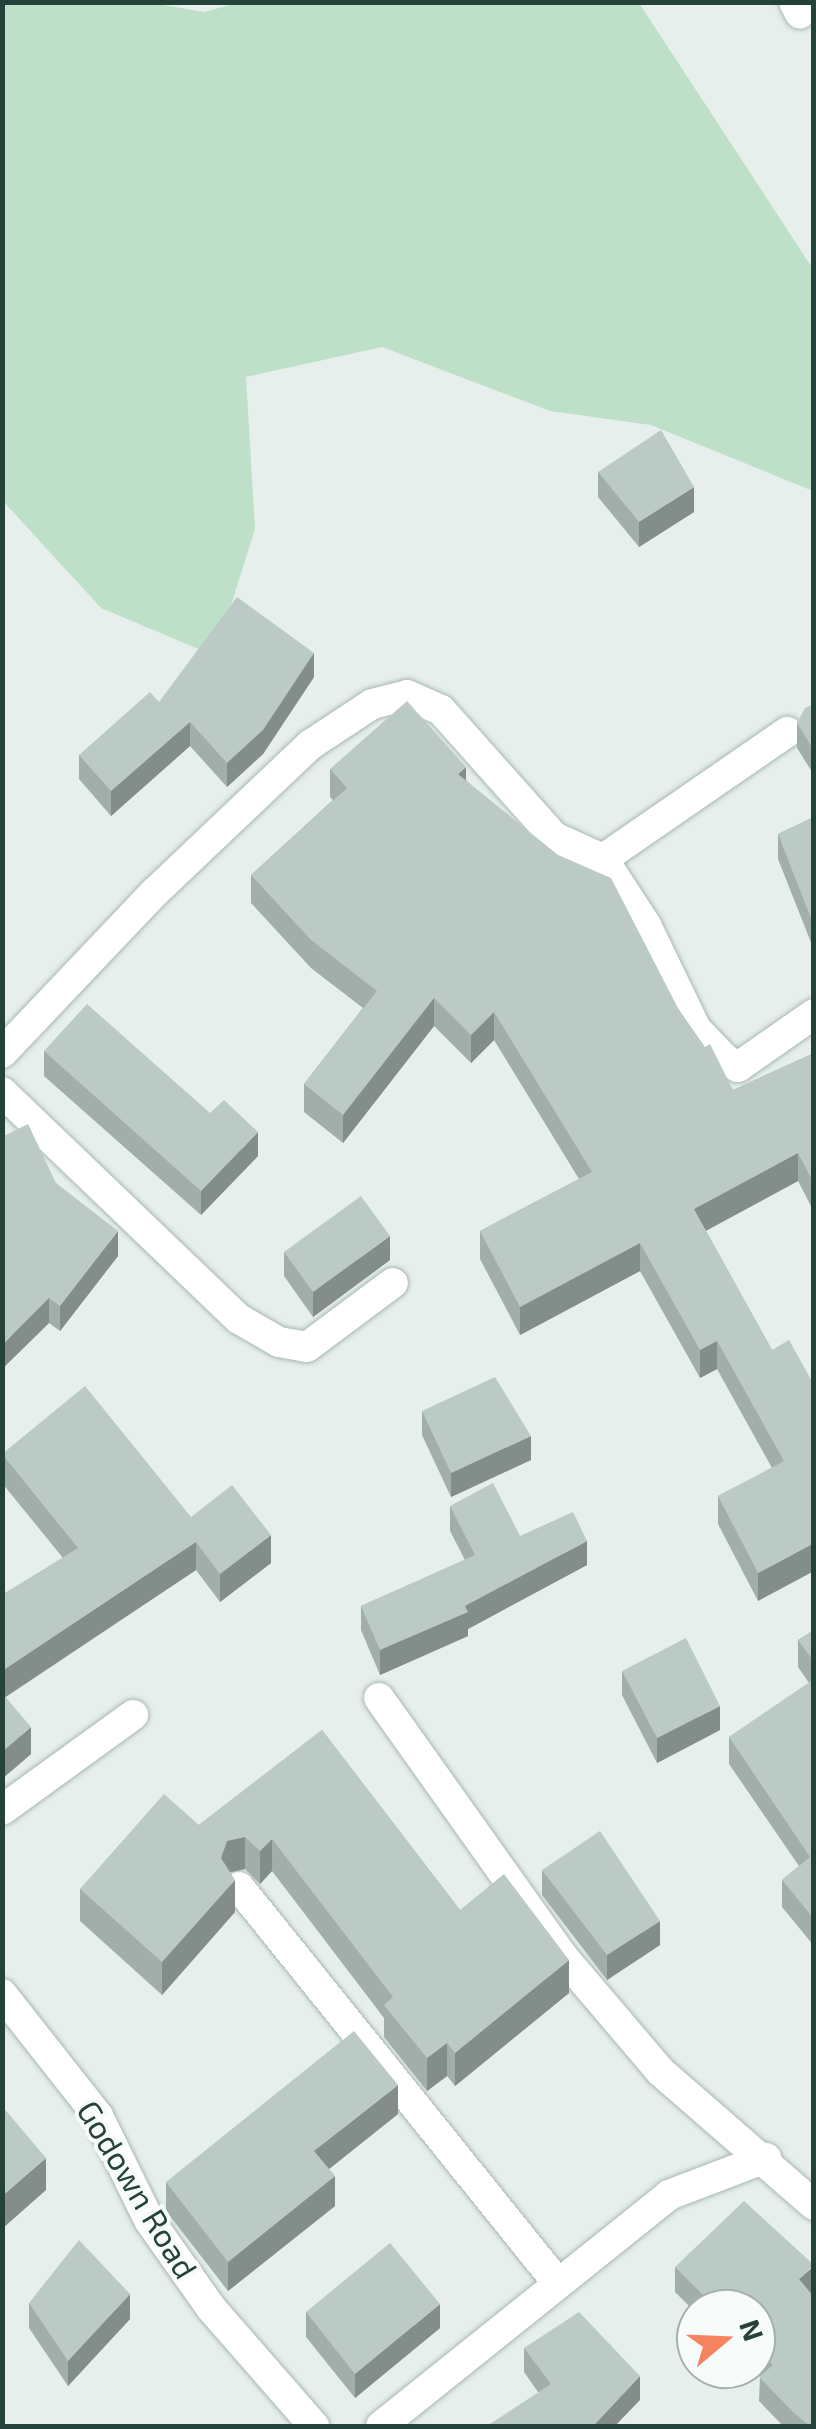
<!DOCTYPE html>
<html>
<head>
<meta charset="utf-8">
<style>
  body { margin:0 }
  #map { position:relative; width:816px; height:2429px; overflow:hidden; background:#e6efeb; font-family:"Exo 2",sans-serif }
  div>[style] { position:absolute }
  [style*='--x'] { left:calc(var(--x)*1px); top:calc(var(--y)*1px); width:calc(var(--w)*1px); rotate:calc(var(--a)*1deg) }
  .green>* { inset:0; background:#bfe0c8 }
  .roads { filter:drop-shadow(0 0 2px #a8b8b2) drop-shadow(0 0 2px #a8b8b2) }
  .street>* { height:30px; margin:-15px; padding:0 15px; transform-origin:15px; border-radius:15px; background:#fff }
  .wall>* { inset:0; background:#a1aea9 }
  .shaded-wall>* { inset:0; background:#838d89 }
  .building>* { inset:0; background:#bbcac4 }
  span { translate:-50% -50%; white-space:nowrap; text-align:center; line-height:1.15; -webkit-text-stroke:8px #f7fbf9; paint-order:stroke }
  .street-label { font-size:32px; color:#24423a }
  .frame { position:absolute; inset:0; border:5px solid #24423a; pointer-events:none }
  .north { position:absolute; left:676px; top:2289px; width:100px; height:100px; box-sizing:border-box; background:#f7fbf9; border:2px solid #a3b1ad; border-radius:50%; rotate:71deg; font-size:28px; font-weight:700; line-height:40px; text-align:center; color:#24423a }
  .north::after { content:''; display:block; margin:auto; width:35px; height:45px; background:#f4845f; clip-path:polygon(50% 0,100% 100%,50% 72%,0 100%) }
</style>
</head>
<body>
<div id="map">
  <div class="green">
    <div style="clip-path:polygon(241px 2px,639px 3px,813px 269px,813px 491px,651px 425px,550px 411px,382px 347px,246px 377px,255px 529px,215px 656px,101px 608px,3px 501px,3px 3px,152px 3px,204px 12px)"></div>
  </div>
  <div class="roads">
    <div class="street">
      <div style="--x:794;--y:2;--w:13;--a:63"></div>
      <div style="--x:603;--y:859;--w:224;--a:-34.6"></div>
      <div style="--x:2;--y:1053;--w:221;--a:-46.5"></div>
      <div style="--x:154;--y:893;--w:215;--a:-43.5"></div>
      <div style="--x:310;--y:745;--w:74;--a:-33.5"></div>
      <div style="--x:372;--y:704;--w:36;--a:-14"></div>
      <div style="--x:407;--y:695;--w:37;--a:24"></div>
      <div style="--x:441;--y:710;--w:170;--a:48.3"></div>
      <div style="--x:554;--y:837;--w:54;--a:24.2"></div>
      <div style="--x:603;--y:859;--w:79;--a:56.9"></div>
      <div style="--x:646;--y:925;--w:115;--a:64.3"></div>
      <div style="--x:696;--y:1029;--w:42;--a:46"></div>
      <div style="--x:725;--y:1059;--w:15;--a:32"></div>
      <div style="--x:738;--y:1067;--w:93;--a:-34.9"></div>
      <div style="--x:2;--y:1092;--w:328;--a:43.8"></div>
      <div style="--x:239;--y:1319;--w:46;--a:29.9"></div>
      <div style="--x:279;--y:1342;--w:28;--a:10"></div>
      <div style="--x:307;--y:1347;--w:107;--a:-36.7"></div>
      <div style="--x:379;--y:1698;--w:319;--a:54.6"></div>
      <div style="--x:564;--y:1958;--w:150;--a:49.6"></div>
      <div style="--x:661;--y:2072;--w:203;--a:41"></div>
      <div style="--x:2;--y:1810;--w:162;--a:-35.9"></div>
      <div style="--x:239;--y:1887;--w:506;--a:51.18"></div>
      <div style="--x:2;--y:1994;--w:155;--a:51.8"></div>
      <div style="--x:98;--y:2116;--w:116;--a:63.9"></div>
      <div style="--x:149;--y:2220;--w:108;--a:54.8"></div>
      <div style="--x:211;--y:2308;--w:157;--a:48.9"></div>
      <div style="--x:381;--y:2426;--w:369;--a:-38.7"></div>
      <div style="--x:669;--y:2195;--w:104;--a:-20.9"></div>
    </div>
  </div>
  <div class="wall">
    <div style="clip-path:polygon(598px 472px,694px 512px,639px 547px,598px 497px)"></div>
    <div style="clip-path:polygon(314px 677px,263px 754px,227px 787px,190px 746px,111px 816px,79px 779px,79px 755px,159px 702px)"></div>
    <div style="clip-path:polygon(814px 704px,814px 775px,797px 748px,797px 723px)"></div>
    <div style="clip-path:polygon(330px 769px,466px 780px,679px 1010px,733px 1090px,814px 1053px,814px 1212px,798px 1181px,706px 1231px,772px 1350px,814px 1385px,758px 1601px,718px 1524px,718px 1496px,772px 1468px,717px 1369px,700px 1378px,640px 1271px,520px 1335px,480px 1259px,480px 1231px,579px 1179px,494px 1040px,471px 1063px,434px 1026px,343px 1143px,304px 1112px,304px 1084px,363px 1008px,311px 968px,251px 903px,251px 875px,333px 800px,330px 797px)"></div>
    <div style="clip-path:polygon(814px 817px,814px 944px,812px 945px,778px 859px,778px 834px)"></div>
    <div style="clip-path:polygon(44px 1051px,258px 1156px,201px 1215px,44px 1076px)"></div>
    <div style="clip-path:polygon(56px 1183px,118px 1256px,60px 1331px,49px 1323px,2px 1369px)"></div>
    <div style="clip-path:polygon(284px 1252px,390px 1260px,313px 1317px,284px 1276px)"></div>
    <div style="clip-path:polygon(422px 1411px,531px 1460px,451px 1497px,422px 1435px)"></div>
    <div style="clip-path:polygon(2px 1454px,191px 1517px,271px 1563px,220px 1602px,196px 1570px,6px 1697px,31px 1754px,2px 1779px,2px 1595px,63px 1558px,2px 1483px)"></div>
    <div style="clip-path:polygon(450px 1506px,587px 1565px,468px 1629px,468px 1636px,380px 1675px,361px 1630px,361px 1606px,465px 1560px,450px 1531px)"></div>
    <div style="clip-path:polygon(814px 1630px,814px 1946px,782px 1907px,782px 1880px,799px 1866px,729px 1764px,729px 1737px,809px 1683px,798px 1667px,798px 1640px)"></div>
    <div style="clip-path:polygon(622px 1671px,720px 1730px,657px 1763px,622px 1695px)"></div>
    <div style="clip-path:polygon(322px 1730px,460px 1910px,569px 1993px,455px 2086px,447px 2076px,427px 2091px,384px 2037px,384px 2018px,272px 1871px,260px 1884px,245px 1869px,230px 1872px,235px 1912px,162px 1995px,80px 1921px,80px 1889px,199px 1825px)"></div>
    <div style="clip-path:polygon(542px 1870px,660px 1945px,607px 1980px,542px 1895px)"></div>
    <div style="clip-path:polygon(398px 2114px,329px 2169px,335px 2206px,228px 2291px,166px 2211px,166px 2182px)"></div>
    <div style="clip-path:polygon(675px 2267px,810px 2294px,814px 2426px,783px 2426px,759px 2401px,760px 2376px,753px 2369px,756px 2369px,756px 2309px,696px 2309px,696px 2313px,675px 2292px)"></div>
    <div style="clip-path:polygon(29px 2303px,130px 2319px,68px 2386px,29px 2328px)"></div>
    <div style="clip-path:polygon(306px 2312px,440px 2328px,355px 2398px,306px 2337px)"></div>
    <div style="clip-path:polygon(524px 2348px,640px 2400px,538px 2392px,524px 2372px)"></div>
  </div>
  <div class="shaded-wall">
    <div style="clip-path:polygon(694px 487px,694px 512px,639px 547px,639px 522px)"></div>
    <div style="clip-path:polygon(314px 653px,314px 677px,263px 754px,227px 787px,227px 763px)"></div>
    <div style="clip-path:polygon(190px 722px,190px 746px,111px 816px,111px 791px)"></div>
    <div style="clip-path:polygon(466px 767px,466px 795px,458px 774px)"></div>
    <div style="clip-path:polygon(814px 920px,814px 944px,812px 945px,812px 921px)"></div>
    <div style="clip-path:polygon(434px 998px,434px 1026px,343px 1143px,343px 1115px)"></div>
    <div style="clip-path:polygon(494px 1012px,494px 1040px,471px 1063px,471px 1035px)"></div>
    <div style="clip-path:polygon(258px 1132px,258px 1156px,201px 1215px,201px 1191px)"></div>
    <div style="clip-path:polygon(798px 1153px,798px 1181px,694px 1237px,694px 1209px)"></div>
    <div style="clip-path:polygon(118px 1231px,118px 1256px,60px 1331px,60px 1306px)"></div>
    <div style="clip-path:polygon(390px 1236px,390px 1260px,313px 1317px,313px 1292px)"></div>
    <div style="clip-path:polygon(640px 1243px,640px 1271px,520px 1335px,520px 1307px)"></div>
    <div style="clip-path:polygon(49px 1298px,49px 1323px,2px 1369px,2px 1345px)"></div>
    <div style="clip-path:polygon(717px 1341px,717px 1369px,700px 1378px,700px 1350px)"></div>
    <div style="clip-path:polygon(531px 1436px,531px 1460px,451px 1497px,451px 1473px)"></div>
    <div style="clip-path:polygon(271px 1535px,271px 1563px,220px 1602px,220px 1574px)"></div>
    <div style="clip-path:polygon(587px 1541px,587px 1565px,468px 1629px,468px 1636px,380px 1675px,380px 1650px)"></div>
    <div style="clip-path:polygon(196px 1542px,196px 1570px,2px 1699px,2px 1671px)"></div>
    <div style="clip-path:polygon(814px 1543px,814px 1571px,758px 1601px,758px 1573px)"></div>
    <div style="clip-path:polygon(720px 1706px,720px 1730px,657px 1763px,657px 1738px)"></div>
    <div style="clip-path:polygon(31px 1727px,31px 1754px,2px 1779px,2px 1752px)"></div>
    <div style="clip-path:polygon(245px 1837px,245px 1869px,227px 1873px,221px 1858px,227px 1841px)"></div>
    <div style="clip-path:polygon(272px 1839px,272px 1871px,260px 1884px,260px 1851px)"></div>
    <div style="clip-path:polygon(235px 1880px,235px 1912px,162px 1995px,162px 1962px)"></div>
    <div style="clip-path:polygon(660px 1921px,660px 1945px,607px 1980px,607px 1955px)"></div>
    <div style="clip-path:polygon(569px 1960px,569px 1993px,455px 2086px,455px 2053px)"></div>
    <div style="clip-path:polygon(447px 2043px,447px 2076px,427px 2091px,427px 2058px)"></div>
    <div style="clip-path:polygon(398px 2085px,398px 2114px,314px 2181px,314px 2151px)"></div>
    <div style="clip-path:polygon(46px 2158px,46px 2190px,2px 2229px,2px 2196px)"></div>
    <div style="clip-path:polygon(335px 2176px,335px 2206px,228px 2291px,228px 2262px)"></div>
    <div style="clip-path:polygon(814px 2266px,814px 2291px,799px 2304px,799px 2279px)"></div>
    <div style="clip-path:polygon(130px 2294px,130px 2319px,68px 2386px,68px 2361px)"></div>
    <div style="clip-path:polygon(440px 2304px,440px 2328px,355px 2398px,355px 2374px)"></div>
    <div style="clip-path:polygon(640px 2376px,640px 2400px,615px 2426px,593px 2426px)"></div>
  </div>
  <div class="building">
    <div style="clip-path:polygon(661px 430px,694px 487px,639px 522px,598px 472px)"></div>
    <div style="clip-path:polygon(237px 597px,314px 653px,263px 730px,227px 763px,190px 722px,111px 791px,79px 755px,150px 692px,159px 702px)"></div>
    <div style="clip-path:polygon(407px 701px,466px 767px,458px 774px,558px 855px,611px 878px,679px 1010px,705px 1047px,710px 1044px,733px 1090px,814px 1053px,814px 1184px,798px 1153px,694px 1209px,772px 1350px,789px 1340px,814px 1385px,814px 1543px,758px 1573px,718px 1496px,784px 1461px,717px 1341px,700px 1350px,640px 1243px,520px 1307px,480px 1231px,592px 1172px,494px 1012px,471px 1035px,434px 998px,343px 1115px,304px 1084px,377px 991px,311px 940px,251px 875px,347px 788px,330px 769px)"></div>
    <div style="clip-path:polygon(814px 704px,814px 751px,797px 723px,805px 708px)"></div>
    <div style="clip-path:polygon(814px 817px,814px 920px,812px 921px,778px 834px)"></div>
    <div style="clip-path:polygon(87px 1004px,210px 1113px,224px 1100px,258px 1132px,201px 1191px,44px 1051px)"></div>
    <div style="clip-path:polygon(28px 1124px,56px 1183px,118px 1231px,60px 1306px,49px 1298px,2px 1345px,2px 1137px)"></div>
    <div style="clip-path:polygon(361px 1196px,390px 1236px,313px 1292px,284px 1252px)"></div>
    <div style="clip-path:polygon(495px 1377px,531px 1436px,451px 1473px,422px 1411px)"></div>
    <div style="clip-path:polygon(85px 1386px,191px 1517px,232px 1485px,271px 1535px,220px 1574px,196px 1542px,2px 1671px,2px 1595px,78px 1548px,2px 1454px)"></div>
    <div style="clip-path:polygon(493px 1483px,520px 1536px,573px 1512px,587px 1541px,465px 1606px,468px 1612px,380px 1650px,361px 1606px,475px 1555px,450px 1506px)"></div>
    <div style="clip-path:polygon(814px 1630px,814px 1662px,798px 1640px)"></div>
    <div style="clip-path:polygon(686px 1638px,720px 1706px,657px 1738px,622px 1671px)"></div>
    <div style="clip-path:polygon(814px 1679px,814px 1919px,782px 1880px,810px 1857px,729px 1737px)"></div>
    <div style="clip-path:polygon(2px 1693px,31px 1727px,2px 1752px)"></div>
    <div style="clip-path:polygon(322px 1730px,460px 1910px,504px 1874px,569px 1960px,455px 2053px,447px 2043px,427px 2058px,384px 2005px,393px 1997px,272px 1839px,260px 1851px,245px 1837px,227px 1841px,221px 1858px,235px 1880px,162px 1962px,80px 1889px,164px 1794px,199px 1825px)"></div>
    <div style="clip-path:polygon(600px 1831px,660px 1921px,607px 1955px,542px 1870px)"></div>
    <div style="clip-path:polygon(354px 2031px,398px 2085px,314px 2151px,335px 2176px,228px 2262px,166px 2182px)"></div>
    <div style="clip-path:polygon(2px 2106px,46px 2158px,2px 2196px)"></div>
    <div style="clip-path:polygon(744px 2201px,814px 2265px,799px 2279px,814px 2297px,814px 2426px,810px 2426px,794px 2413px,759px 2377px,773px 2365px,756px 2348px,756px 2309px,717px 2309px,675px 2267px)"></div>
    <div style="clip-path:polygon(79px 2240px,130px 2294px,68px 2361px,29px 2303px)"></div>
    <div style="clip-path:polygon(390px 2243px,440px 2304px,355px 2374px,306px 2312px)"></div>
    <div style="clip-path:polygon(579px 2312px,640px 2376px,593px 2426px,487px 2426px,551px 2384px,524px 2348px)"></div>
  </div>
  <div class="street-label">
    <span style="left:138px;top:2189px;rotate:59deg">Godown Road</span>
  </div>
  <div class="frame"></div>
  <div class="north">N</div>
</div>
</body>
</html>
